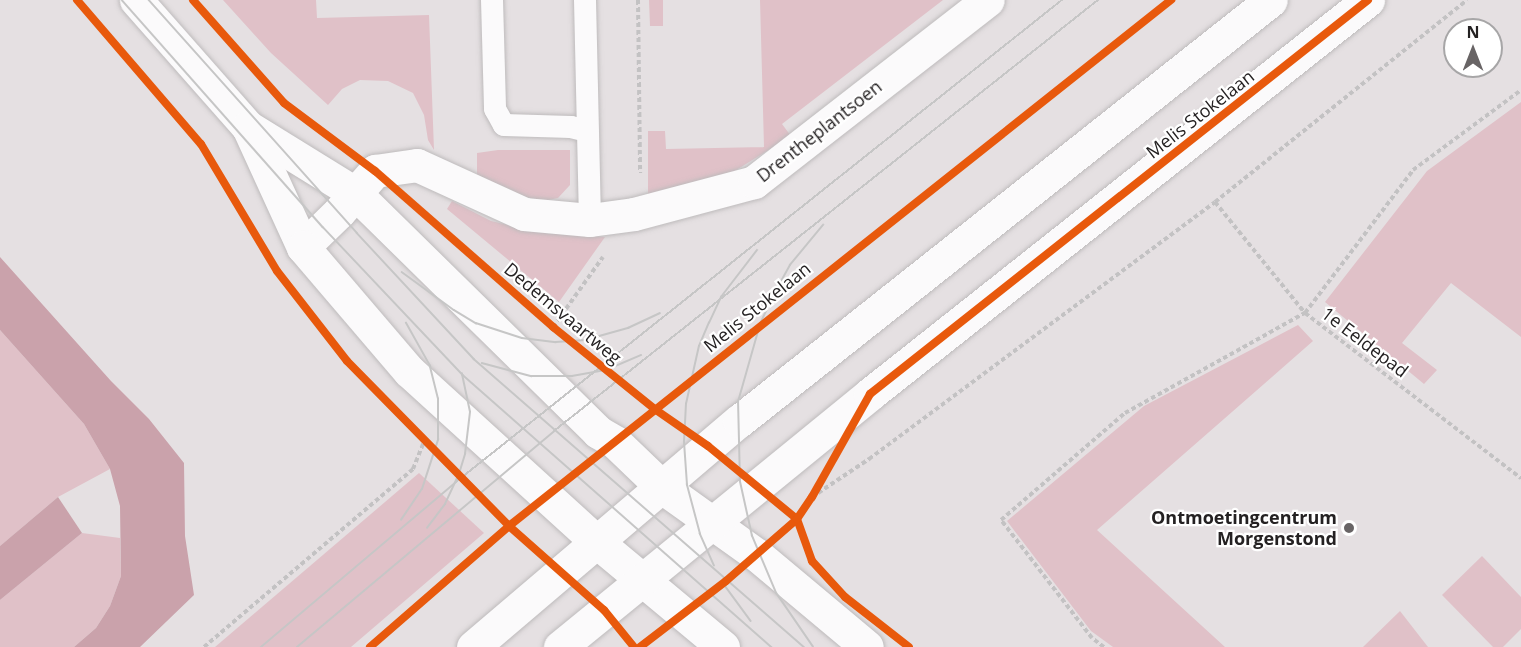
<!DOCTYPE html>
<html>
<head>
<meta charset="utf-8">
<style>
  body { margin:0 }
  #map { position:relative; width:1521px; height:647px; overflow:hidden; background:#e5e0e2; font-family:"Open Sans",sans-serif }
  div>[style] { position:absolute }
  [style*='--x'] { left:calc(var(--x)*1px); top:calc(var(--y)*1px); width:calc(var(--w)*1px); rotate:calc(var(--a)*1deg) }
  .green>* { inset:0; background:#e0c1c8 }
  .water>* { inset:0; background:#caa2ab }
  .path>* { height:4px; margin-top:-2px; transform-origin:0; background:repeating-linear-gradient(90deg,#c3c2c3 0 4.5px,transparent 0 7.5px) }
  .roads { filter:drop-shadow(0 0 2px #bebbbc) drop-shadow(0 0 2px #bebbbc) }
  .service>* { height:22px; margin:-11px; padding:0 11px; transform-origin:11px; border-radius:11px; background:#fbfafb }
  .minor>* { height:33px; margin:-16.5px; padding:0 16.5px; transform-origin:16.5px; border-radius:16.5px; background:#fbfafb }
  .tertiary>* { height:33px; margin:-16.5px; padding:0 16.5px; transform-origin:16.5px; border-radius:16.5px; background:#fbfafb }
  .tram>* { height:1.5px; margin:-0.75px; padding:0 0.75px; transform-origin:0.75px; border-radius:0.75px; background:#c6c6c6 }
  .cycleway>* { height:8px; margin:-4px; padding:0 4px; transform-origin:4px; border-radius:4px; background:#e8590c }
  .dots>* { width:16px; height:16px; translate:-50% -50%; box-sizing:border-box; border:3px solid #fff; border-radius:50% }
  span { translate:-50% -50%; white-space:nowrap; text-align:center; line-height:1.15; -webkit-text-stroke:4.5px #fff; paint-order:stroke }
  .street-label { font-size:18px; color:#242122 }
  .poi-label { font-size:18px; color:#242122; font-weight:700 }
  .right { translate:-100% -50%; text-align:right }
  .north { position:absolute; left:1443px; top:18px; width:60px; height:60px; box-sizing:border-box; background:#fff; border:2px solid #a7a6a7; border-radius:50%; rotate:0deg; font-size:16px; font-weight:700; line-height:24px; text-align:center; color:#242122 }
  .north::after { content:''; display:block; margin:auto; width:21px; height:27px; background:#686465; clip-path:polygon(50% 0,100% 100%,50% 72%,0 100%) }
</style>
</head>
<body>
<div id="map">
  <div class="green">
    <div style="clip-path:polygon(223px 0,316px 0,317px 18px,429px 15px,434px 150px,428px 140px,424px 115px,413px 93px,388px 81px,360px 80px,342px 89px,328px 105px,271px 53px)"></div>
    <div style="clip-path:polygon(649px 0,663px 0,663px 26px,650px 26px)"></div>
    <div style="clip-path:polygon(760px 0,943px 0,782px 124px,791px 136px,733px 172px,648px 202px,648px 131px,665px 131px,666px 149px,764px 147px)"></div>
    <div style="clip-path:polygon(1521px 102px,1521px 337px,1451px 283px,1402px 343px,1437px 370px,1424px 384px,1325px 302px,1427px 171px)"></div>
    <div style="clip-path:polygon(498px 150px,570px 150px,570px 185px,558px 198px,543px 201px,505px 192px,477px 180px,477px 153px)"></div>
    <div style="clip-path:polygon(452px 201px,491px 221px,543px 233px,605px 237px,559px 302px,447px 209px)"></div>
    <div style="clip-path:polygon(1298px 325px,1313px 341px,1097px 530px,1225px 647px,1113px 647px,1091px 631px,1007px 521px,1144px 406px)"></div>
    <div style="clip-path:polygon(0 330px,84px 424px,110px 469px,58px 497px,0 546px)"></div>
    <div style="clip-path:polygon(419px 473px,484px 533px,351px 647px,215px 647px)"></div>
    <div style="clip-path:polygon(82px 533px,120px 538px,121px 576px,110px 606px,96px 628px,74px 647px,0 647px,0 600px)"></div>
    <div style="clip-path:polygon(1482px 556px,1521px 597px,1521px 629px,1503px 647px,1493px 647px,1442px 595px)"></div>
    <div style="clip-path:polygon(1400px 611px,1428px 647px,1363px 647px)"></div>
  </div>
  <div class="water">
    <div style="clip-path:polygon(0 257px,111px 381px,149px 419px,184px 463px,185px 536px,194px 595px,140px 647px,74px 647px,96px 628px,110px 606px,121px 576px,120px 506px,110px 469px,84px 424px,0 330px)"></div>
    <div style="clip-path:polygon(58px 497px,82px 533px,0 600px,0 546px)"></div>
  </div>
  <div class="path">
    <div style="--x:638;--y:0;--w:173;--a:89.3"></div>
    <div style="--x:1215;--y:202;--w:143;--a:51"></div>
    <div style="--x:1305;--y:313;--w:272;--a:37.4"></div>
    <div style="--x:553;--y:327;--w:86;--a:-54.5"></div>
    <div style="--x:812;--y:497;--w:69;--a:-33.7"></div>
    <div style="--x:869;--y:459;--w:431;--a:-36.6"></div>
    <div style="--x:1215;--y:202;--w:323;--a:-38.7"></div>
    <div style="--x:204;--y:647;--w:275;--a:-40.4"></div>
    <div style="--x:413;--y:469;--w:29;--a:-68"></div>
    <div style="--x:1104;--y:647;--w:15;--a:-143"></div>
    <div style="--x:1092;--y:638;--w:149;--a:-127.6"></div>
    <div style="--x:1001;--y:520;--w:164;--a:-40.8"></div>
    <div style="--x:1125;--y:413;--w:206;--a:-29.1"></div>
    <div style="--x:1305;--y:313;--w:179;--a:-52.9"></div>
    <div style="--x:1413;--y:170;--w:134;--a:-36.5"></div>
  </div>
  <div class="roads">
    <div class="service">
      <div style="--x:492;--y:0;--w:109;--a:88.4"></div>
      <div style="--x:495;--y:109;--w:18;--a:61"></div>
      <div style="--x:504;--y:125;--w:67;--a:1.7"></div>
      <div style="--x:571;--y:127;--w:16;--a:14"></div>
      <div style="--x:585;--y:0;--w:220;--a:88.7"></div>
    </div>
    <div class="minor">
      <div style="--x:303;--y:247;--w:50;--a:-44.2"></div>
      <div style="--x:339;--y:212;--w:55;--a:-48.7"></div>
      <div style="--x:375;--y:171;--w:42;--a:-8.1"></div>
      <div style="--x:417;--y:165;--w:118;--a:24.6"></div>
      <div style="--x:524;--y:214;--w:66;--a:5.2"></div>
      <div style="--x:590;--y:220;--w:44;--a:-7.8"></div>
      <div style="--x:634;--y:214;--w:124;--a:-14.9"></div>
      <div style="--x:754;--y:182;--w:296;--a:-37.9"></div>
    </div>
    <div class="tertiary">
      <div style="--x:136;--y:0;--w:169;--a:48.6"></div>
      <div style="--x:248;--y:127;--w:132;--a:65.4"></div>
      <div style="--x:303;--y:247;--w:163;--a:49.5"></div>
      <div style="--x:409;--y:371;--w:254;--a:42.3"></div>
      <div style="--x:597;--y:542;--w:164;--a:39.8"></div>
      <div style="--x:248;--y:127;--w:126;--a:31.7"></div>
      <div style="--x:355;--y:193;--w:341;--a:44.5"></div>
      <div style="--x:598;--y:432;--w:20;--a:30"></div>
      <div style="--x:615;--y:442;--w:65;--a:43.8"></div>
      <div style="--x:662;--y:487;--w:117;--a:35.6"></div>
      <div style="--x:757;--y:555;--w:143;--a:39.9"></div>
      <div style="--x:473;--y:647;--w:349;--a:-40.4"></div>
      <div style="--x:739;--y:421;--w:678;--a:-38.36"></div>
      <div style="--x:560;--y:647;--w:400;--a:-39.2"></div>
      <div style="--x:870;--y:394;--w:635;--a:-38.35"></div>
    </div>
  </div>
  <div class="tram">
    <div style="--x:122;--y:0;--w:303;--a:48.5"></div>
    <div style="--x:323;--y:227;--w:204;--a:46.6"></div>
    <div style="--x:463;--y:375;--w:412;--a:41.4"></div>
    <div style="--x:149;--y:0;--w:312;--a:48.2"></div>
    <div style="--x:357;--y:233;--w:172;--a:47.1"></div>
    <div style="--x:474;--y:359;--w:438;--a:41.1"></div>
    <div style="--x:402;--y:272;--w:64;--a:36.2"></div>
    <div style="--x:454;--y:310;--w:26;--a:31"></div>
    <div style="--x:476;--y:323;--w:48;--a:18.1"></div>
    <div style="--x:522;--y:338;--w:34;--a:7"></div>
    <div style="--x:556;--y:342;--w:29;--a:-4"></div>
    <div style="--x:585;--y:340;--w:45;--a:-15.6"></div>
    <div style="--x:628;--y:328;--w:35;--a:-25"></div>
    <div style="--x:482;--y:363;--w:51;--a:14.9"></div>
    <div style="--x:531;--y:376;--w:41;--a:0"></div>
    <div style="--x:572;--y:376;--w:35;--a:-10"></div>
    <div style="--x:606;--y:370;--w:38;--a:-23"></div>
    <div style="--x:401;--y:520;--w:37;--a:-56"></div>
    <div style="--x:422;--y:489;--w:52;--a:-71.9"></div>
    <div style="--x:438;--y:440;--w:41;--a:-90"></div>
    <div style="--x:438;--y:399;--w:34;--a:-104"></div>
    <div style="--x:430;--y:366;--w:49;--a:-119.2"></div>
    <div style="--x:427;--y:528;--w:30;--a:-53"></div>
    <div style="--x:445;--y:504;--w:33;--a:-65"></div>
    <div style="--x:459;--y:474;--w:21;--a:-73"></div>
    <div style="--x:465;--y:454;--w:42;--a:-83.2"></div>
    <div style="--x:470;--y:412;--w:39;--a:-102"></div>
    <div style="--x:714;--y:566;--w:35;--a:-114"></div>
    <div style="--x:700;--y:534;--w:51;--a:-104.9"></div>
    <div style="--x:687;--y:485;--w:43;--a:-94"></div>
    <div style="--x:684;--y:442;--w:38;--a:-87"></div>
    <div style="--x:686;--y:404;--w:59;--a:-77.4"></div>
    <div style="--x:699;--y:346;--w:25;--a:-67"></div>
    <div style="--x:709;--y:323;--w:29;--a:-65"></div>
    <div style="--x:721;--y:297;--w:59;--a:-52.5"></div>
    <div style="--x:726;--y:587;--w:42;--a:53.7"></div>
    <div style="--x:261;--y:647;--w:255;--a:-40.2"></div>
    <div style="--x:456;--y:482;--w:774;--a:-38.5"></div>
    <div style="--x:297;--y:647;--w:336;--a:-40"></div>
    <div style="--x:554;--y:431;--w:694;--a:-38.39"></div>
    <div style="--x:813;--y:647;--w:65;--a:-124.4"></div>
    <div style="--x:776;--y:593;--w:62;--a:-112.8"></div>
    <div style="--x:752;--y:536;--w:55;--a:-102.5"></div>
    <div style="--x:740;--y:482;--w:80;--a:-91.4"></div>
    <div style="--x:738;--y:402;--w:81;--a:-74.2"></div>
    <div style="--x:760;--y:324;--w:33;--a:-65"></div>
    <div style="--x:774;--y:294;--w:33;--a:-61"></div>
    <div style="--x:790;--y:265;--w:52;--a:-50.5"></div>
  </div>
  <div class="cycleway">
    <div style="--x:77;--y:0;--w:190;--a:49.3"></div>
    <div style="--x:201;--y:144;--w:148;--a:59.1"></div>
    <div style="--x:277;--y:271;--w:114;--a:52.1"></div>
    <div style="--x:347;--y:361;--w:231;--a:45.5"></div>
    <div style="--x:509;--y:526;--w:127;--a:41.5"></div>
    <div style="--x:604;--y:610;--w:48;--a:51"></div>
    <div style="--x:193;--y:0;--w:137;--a:48.5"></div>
    <div style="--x:284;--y:103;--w:114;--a:36.8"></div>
    <div style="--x:375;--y:171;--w:237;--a:41.2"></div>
    <div style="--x:553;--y:327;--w:132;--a:38.9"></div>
    <div style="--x:656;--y:410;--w:63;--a:34.7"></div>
    <div style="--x:708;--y:446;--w:115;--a:39.4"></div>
    <div style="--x:797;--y:519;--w:45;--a:70.3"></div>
    <div style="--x:812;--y:561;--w:49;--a:47.5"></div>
    <div style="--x:845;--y:597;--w:81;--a:38"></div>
    <div style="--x:370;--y:647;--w:184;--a:-41"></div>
    <div style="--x:509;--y:526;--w:846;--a:-38.47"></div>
    <div style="--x:640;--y:647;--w:108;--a:-37.5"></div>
    <div style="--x:726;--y:581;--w:94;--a:-41.1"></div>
    <div style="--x:797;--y:519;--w:27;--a:-56"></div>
    <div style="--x:812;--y:497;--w:118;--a:-60.6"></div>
    <div style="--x:870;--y:394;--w:635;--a:-38.35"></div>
  </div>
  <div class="dots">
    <div style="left:1349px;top:528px;background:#686465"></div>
  </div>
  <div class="street-label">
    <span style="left:1200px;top:114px;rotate:-38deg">Melis Stokelaan</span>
    <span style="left:819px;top:131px;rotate:-38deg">Drentheplantsoen</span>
    <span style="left:757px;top:307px;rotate:-39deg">Melis Stokelaan</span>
    <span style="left:563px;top:313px;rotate:40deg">Dedemsvaartweg</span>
    <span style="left:1365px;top:342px;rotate:37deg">1e Eeldepad</span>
  </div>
  <div class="poi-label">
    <span class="right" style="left:1337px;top:528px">Ontmoetingcentrum<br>Morgenstond</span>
  </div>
  <div class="north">N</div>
</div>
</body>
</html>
